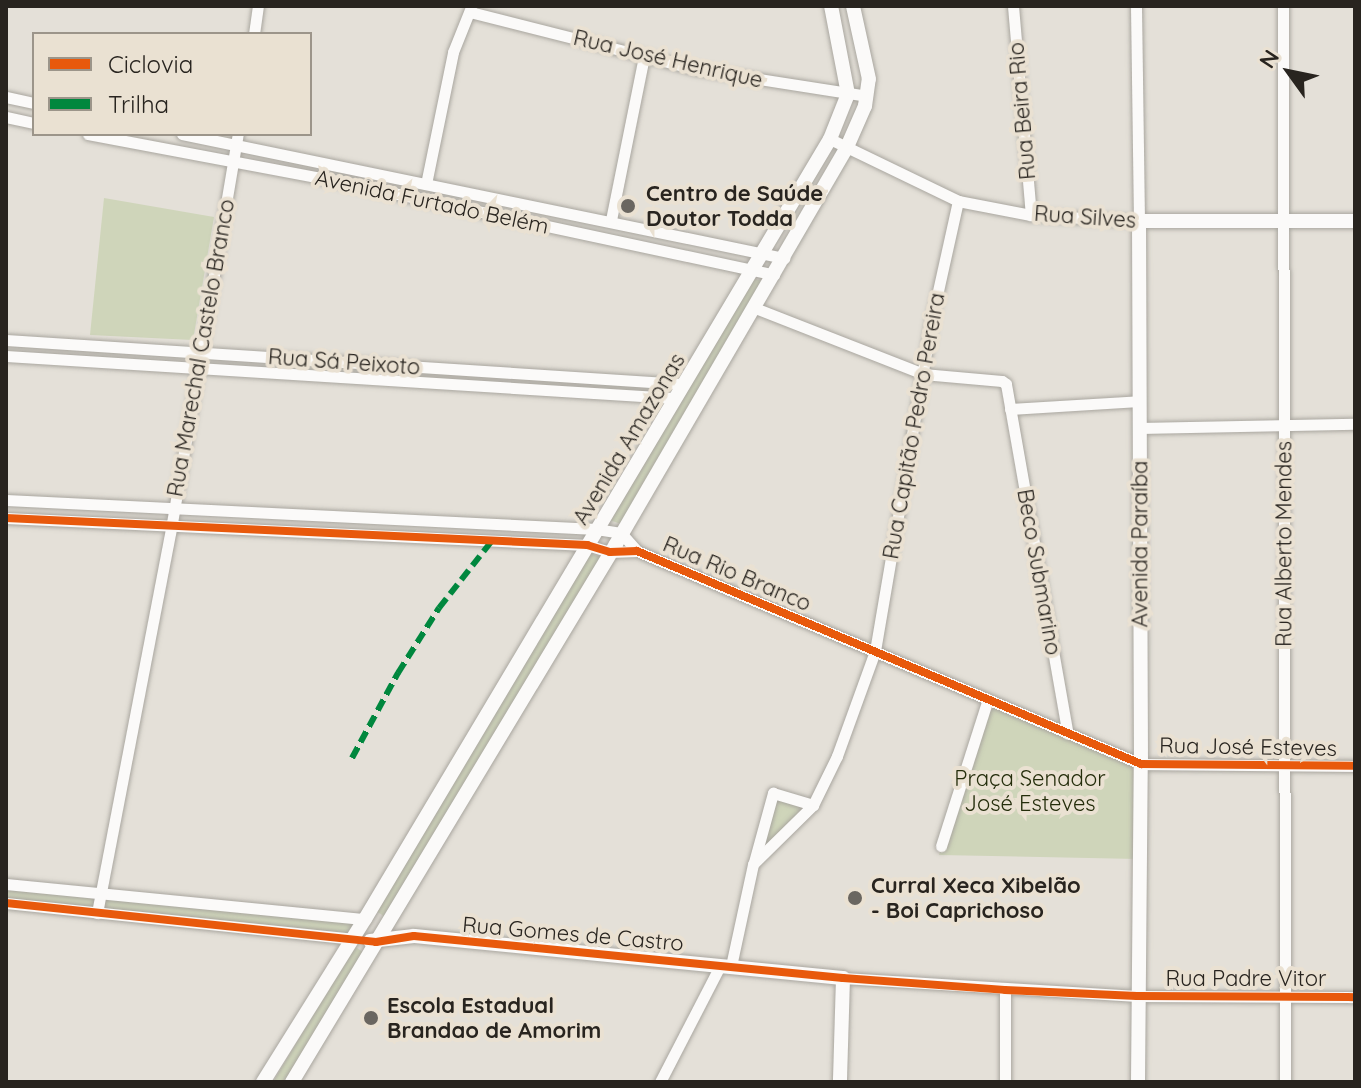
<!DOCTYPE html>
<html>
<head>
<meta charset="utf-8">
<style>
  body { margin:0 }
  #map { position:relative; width:1361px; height:1088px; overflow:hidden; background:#e4e0d8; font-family:Quicksand,sans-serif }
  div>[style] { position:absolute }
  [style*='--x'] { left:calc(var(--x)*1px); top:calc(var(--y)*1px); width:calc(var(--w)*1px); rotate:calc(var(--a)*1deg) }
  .green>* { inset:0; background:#cfd5ba }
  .roads { filter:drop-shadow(0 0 2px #a9a69f) drop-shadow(0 0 2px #a9a69f) }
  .street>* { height:11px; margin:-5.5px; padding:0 5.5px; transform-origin:5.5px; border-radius:5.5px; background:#fbfaf9 }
  .secondary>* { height:14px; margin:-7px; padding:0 7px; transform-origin:7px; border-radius:7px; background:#fbfaf9 }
  .quiet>* { height:6px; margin-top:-3px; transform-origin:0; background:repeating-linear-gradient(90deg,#00873e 0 12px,transparent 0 18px) }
  .cycleway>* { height:8px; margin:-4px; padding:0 4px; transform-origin:4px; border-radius:4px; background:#e8590c }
  .dots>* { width:22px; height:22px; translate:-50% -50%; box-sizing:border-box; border:4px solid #eae1d2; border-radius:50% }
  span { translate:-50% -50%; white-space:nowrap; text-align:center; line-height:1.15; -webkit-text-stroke:8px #eae1d2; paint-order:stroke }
  .street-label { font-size:22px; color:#28241f }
  .poi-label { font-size:22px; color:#28241f; font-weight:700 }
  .left { translate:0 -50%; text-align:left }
  .park-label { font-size:22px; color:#242d0b }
  .frame { position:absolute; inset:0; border:8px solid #28241f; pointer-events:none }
  .legend { position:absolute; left:32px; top:32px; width:280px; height:104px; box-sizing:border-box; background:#eae1d2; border:2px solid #9c958a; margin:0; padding:10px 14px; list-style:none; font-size:24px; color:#28241f }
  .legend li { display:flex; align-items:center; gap:16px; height:40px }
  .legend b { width:40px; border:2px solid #9c958a }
  .north { position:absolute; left:1249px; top:32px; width:80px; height:80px; -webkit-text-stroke:6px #eae1d2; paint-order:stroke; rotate:303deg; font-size:22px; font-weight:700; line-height:32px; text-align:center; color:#28241f }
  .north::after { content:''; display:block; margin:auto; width:28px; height:36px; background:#28241f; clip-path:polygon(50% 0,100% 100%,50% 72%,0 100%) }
</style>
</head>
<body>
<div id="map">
  <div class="green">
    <div style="clip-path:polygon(104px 198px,214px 217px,193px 340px,90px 335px)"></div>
    <div style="clip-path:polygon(752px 278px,765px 282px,621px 524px,609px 520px)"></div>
    <div style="clip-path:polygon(589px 553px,601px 557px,384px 916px,374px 910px)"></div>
    <div style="clip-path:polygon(986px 703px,1139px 763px,1138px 859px,939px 855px)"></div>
    <div style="clip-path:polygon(770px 794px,809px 806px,756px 854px)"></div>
    <div style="clip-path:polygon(6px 885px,363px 920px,352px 938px,6px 902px)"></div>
    <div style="clip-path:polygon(354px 946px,363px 952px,286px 1082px,273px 1082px)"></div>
  </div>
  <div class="roads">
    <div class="street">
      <div style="--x:1013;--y:6;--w:210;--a:85.1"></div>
      <div style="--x:1283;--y:6;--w:1076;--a:89.89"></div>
      <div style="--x:470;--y:12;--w:232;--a:14.2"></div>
      <div style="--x:695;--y:69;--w:174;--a:8.9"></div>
      <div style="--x:254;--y:34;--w:28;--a:-82"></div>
      <div style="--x:6;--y:97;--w:29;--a:12"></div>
      <div style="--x:6;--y:117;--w:29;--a:12"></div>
      <div style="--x:88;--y:134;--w:258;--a:10.7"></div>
      <div style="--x:342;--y:182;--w:442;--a:12.1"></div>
      <div style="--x:182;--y:134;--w:615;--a:11.64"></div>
      <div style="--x:830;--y:139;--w:142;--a:25.8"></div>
      <div style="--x:958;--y:201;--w:74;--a:10.9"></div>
      <div style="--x:1031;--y:215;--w:108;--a:3.2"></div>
      <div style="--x:1139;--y:221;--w:215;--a:-90.8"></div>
      <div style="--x:426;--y:184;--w:135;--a:-78.4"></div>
      <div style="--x:453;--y:52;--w:48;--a:-68.2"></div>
      <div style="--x:611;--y:220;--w:167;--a:-78.6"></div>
      <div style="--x:755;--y:308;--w:180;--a:21.4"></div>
      <div style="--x:923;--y:374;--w:79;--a:5.1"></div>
      <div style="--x:1002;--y:381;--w:5;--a:37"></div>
      <div style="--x:1006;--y:384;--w:355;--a:80"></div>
      <div style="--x:6;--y:340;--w:677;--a:3.72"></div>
      <div style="--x:6;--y:356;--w:669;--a:3.6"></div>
      <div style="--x:1010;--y:409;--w:129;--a:-3.5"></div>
      <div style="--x:1139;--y:428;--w:216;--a:-1.1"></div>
      <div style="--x:6;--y:500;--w:591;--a:2.81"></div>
      <div style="--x:596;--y:529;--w:25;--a:9"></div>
      <div style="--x:621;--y:533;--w:24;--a:48"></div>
      <div style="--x:6;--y:518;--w:582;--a:2.66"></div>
      <div style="--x:587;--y:545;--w:24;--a:17"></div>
      <div style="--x:610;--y:552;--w:27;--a:-2"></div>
      <div style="--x:637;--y:551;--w:547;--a:22.91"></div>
      <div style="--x:1141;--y:764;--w:214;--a:0.5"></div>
      <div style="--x:941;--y:846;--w:154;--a:-72.3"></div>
      <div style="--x:754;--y:862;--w:72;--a:-74.6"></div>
      <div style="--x:773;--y:793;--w:42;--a:16.7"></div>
      <div style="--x:6;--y:884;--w:361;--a:5.6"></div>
      <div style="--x:6;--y:903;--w:348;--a:5.9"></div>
      <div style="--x:97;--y:913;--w:397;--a:-79.1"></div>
      <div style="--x:172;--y:523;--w:395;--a:-80.4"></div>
      <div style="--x:731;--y:966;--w:104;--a:-77.8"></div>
      <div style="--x:753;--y:864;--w:84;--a:-44.5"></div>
      <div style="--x:813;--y:805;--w:55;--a:-63.9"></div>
      <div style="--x:837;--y:756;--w:112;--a:-70.1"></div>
      <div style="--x:875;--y:651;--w:338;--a:-80.3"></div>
      <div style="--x:932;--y:318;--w:120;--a:-77.5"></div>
      <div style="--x:843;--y:978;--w:295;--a:3.5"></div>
      <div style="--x:1137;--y:996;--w:218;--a:0.3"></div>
      <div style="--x:1005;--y:990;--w:92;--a:90"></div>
      <div style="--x:660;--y:1082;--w:131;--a:-62.7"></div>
    </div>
    <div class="secondary">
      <div style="--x:370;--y:941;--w:44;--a:-6.5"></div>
      <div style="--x:414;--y:936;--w:431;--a:5.6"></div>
      <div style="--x:843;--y:978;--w:104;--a:91.7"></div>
      <div style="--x:263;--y:1082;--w:192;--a:-58"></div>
      <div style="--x:365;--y:919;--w:908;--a:-59.2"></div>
      <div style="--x:830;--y:139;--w:48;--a:-68.2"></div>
      <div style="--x:848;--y:94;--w:90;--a:-100.9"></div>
      <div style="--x:292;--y:1082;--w:628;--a:-58.94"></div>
      <div style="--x:616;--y:544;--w:459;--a:-59.8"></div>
      <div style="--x:847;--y:147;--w:45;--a:-66.3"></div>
      <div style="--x:865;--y:106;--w:27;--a:-82"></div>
      <div style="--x:869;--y:79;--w:75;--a:-102.4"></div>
      <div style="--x:1138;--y:1082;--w:318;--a:-89.5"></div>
      <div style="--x:1141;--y:764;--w:543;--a:-90.21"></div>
      <div style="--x:1139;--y:221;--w:216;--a:0"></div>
    </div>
  </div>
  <div class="quiet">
    <div style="--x:352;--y:758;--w:97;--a:-61.6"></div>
    <div style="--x:398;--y:673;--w:77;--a:-57.8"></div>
    <div style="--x:439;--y:608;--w:84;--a:-51.8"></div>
  </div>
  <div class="cycleway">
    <div style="--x:6;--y:518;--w:582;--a:2.66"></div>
    <div style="--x:587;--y:545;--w:24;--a:17"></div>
    <div style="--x:610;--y:552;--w:27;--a:-2"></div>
    <div style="--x:637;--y:551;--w:547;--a:22.91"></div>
    <div style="--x:1141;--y:764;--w:214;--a:0.5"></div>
    <div style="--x:6;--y:903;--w:372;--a:6"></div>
    <div style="--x:376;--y:942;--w:38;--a:-9"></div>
    <div style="--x:414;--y:936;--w:431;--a:5.6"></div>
    <div style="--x:843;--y:978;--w:162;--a:4.2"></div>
    <div style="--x:1005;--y:990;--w:132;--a:2.6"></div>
    <div style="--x:1137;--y:996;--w:218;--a:0.3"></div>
  </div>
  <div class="dots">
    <div style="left:628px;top:206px;background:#6a6660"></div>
    <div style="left:855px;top:898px;background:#6a6660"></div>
    <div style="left:371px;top:1018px;background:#6a6660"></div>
  </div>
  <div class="street-label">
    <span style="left:668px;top:59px;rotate:13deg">Rua José Henrique</span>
    <span style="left:1022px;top:111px;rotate:-95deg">Rua Beira Rio</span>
    <span style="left:432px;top:202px;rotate:12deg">Avenida Furtado Belém</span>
    <span style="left:1085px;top:217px;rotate:4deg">Rua Silves</span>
    <span style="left:201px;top:348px;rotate:-80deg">Rua Marechal Castelo Branco</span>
    <span style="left:344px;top:362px;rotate:4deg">Rua Sá Peixoto</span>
    <span style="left:914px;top:426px;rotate:-80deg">Rua Capitão Pedro Pereira</span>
    <span style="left:629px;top:439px;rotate:-59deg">Avenida Amazonas</span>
    <span style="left:1140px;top:544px;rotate:-90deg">Avenida Paraíba</span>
    <span style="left:1284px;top:544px;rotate:-90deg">Rua Alberto Mendes</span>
    <span style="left:1039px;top:572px;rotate:80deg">Beco Submarino</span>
    <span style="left:737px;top:574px;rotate:23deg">Rua Rio Branco</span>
    <span style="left:1248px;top:747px;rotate:1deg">Rua José Esteves</span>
    <span style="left:573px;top:934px;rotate:5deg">Rua Gomes de Castro</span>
    <span style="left:1246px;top:979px">Rua Padre Vitor</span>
  </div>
  <div class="poi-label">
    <span class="left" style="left:646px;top:206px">Centro de Saúde<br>Doutor Todda</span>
    <span class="left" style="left:871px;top:898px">Curral Xeca Xibelão<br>- Boi Caprichoso</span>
    <span class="left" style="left:387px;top:1018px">Escola Estadual<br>Brandao de Amorim</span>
  </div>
  <div class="park-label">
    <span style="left:1030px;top:791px">Praça Senador<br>José Esteves</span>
  </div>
  <div class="frame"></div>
  <ul class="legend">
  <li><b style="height:10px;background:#e8590c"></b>Ciclovia</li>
  <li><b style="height:10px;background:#00873e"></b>Trilha</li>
  </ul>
  <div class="north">N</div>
</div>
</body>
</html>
